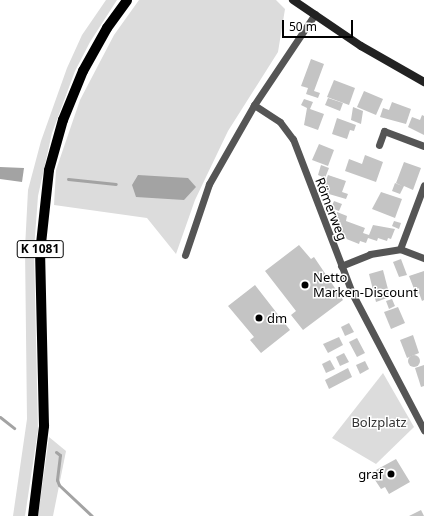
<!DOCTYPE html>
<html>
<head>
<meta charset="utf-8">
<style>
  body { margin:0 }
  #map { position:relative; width:424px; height:516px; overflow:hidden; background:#fff; font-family:"Noto Sans",sans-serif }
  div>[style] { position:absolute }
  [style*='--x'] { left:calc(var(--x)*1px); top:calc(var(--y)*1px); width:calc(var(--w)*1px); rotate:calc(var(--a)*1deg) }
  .green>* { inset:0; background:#dcdcdc }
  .water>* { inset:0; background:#a3a3a3 }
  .stream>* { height:3px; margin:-1.5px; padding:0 1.5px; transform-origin:1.5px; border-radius:1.5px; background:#a3a3a3 }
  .building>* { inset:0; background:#c4c4c4 }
  .round { border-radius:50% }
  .minor>* { height:7px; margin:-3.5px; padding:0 3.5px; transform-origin:3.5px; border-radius:3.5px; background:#555 }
  .secondary>* { height:8px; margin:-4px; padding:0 4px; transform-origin:4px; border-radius:4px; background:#222 }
  .primary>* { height:10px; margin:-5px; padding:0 5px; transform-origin:5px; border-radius:5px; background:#000 }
  .dots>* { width:11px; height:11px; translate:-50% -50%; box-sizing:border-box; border:2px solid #fff; border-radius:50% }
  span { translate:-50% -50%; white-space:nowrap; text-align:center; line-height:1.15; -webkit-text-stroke:3px #fff; paint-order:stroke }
  .shield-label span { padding:1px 3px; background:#fff; border:1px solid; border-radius:3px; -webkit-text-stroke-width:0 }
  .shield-label { font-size:12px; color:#000; font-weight:700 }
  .street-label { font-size:13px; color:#000 }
  .poi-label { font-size:13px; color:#000 }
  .left { translate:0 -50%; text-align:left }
  .right { translate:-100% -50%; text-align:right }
  .park-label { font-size:13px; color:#333 }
  .scale { position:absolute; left:282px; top:20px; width:71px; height:18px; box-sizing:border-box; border:2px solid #000; border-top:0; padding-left:5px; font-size:12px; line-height:14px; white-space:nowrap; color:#000; -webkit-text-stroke:3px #fff; paint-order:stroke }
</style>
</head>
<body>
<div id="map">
  <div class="green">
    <div style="clip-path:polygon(106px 0,117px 0,90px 42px,75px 71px,52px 133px,38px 196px,34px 250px,38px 430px,25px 516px,13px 516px,27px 419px,25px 248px,28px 190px,41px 141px,67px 68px,82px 35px)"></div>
    <div style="clip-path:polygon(139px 0,276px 0,285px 9px,278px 52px,228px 131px,195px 200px,176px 254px,147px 218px,54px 205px,56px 170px,80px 100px,114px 35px)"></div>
    <div style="clip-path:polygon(383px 373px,414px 427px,376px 464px,332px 438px)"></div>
    <div style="clip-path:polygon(49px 437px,66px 451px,53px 516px,38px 516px)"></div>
  </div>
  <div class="water">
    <div style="clip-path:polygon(0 167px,24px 168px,22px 182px,0 179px)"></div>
    <div style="clip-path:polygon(138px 175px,188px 178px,196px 187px,184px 200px,136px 197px,132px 185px)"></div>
  </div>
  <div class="stream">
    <div style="--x:68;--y:179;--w:48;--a:5.9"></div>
    <div style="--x:0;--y:417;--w:18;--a:38"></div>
    <div style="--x:56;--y:452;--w:5;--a:37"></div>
    <div style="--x:60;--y:455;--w:25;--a:97"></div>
    <div style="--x:57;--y:480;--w:5;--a:68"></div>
    <div style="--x:59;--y:485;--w:45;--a:43.2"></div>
  </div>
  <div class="building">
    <div style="clip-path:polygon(311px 59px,324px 64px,314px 91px,320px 93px,318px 98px,306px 94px,308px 88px,301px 86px)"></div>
    <div style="clip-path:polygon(334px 80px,355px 88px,349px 105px,327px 97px)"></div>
    <div style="clip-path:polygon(364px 91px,383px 99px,376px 115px,357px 107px)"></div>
    <div style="clip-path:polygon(328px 98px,343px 103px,340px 111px,325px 105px)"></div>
    <div style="clip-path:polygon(304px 99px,313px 102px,310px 109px,324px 114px,318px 130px,304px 125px,307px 108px,301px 105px)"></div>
    <div style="clip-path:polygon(392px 102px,411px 109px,406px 124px,380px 117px,383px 108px,389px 110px)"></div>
    <div style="clip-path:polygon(353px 107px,363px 111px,361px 124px,351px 120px)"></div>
    <div style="clip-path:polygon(422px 115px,424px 116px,424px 135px,408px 127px,412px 117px,420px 120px)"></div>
    <div style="clip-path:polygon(337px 118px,356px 125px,354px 131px,350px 130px,347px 139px,332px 134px)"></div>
    <div style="clip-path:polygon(319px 144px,334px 150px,328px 166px,312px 160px)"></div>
    <div style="clip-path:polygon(365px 155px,383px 162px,376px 182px,345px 171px,349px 159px,362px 164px)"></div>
    <div style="clip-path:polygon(404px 162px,421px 168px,413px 190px,404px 186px,400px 194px,392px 191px,395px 183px,402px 186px,396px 183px)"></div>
    <div style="clip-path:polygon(321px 165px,329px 168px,325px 178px,318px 175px)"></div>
    <div style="clip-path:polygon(328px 175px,346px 181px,342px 192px,348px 194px,346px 199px,322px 192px)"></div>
    <div style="clip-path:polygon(381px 192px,402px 199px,395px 218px,372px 209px)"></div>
    <div style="clip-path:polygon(334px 201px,342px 204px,339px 211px,331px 208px)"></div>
    <div style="clip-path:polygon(337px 212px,347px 216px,346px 221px,365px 228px,363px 233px,369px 235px,373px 225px,395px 229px,391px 239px,388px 238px,387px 241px,378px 238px,377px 241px,368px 238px,366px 243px,360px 241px,359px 244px,339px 236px,342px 230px,337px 228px,339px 224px,333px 222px)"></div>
    <div style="clip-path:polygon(394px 221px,401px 223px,399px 229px,392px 226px)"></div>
    <div style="clip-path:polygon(299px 245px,311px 259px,314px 257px,343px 300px,303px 330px,291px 315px,296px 311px,265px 271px)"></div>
    <div style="clip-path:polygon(401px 259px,407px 275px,399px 277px,393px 262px)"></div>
    <div style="clip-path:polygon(383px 270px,390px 297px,376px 302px,369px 274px)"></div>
    <div style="clip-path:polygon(424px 271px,424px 300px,422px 301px,419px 293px,416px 294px,409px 276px)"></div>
    <div style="clip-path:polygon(255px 285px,290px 330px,261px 353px,250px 340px,254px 337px,228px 306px)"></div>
    <div style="clip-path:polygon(392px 299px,395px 306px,389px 309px,386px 301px)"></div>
    <div style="clip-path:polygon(398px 307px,405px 323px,391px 329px,384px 312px)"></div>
    <div style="clip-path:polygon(349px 323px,354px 332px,345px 336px,341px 327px)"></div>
    <div style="clip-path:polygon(413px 335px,419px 353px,407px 358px,400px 340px)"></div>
    <div style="clip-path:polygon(339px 337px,343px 345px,328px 353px,323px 344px)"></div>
    <div style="clip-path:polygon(357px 338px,365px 353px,357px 357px,349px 342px)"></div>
    <div style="clip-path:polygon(344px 353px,349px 362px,340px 366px,336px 357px)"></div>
    <div class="round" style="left:408px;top:355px;width:12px;height:12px"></div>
    <div style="clip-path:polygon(330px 360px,335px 369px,326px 373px,322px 364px)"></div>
    <div style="clip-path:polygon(365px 361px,369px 369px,360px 374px,356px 365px)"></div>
    <div style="clip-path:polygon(424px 365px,424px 386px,421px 387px,415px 368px)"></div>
    <div style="clip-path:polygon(348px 368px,352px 377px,329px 389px,325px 380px)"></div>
    <div style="clip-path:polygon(396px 459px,410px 482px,389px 494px,385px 487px,381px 489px,375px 480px,380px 478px,376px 470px)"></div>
    <div style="clip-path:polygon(421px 510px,424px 516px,409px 516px)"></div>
  </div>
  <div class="minor">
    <div style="--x:315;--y:14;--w:110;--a:123.8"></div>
    <div style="--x:254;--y:105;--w:31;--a:33"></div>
    <div style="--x:280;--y:122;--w:21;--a:53"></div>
    <div style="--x:293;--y:139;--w:167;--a:69"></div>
    <div style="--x:353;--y:295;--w:153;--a:62.3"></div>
    <div style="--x:379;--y:145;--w:15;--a:-70"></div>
    <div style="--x:384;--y:131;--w:43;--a:20.6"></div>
    <div style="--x:400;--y:249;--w:68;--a:-69.4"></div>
    <div style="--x:185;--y:255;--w:75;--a:-71.3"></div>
    <div style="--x:209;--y:184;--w:91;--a:-60.3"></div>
    <div style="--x:341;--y:266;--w:31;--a:-22"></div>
    <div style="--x:370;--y:254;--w:30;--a:-9"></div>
    <div style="--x:400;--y:249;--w:26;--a:21"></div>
  </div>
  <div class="secondary">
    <div style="--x:293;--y:0;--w:82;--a:34.1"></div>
    <div style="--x:361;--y:46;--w:73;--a:29.7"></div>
  </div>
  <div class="primary">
    <div style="--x:33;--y:516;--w:91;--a:-83"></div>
    <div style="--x:44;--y:426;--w:173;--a:-91.3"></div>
    <div style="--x:40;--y:253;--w:83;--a:-83.8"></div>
    <div style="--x:49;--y:170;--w:52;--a:-74.4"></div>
    <div style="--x:63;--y:120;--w:53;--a:-67.8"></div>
    <div style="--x:83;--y:71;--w:49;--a:-60.8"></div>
    <div style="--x:107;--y:28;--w:34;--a:-54"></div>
  </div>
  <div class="dots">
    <div style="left:305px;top:285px;background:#000"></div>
    <div style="left:259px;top:318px;background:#000"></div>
    <div style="left:391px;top:474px;background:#000"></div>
  </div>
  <div class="shield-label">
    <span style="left:40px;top:249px">K 1081</span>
  </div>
  <div class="street-label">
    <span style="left:331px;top:209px;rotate:69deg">Römerweg</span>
  </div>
  <div class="poi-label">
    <span class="left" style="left:313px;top:285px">Netto<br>Marken-Discount</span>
    <span class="left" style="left:267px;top:318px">dm</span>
    <span class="right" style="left:383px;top:474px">graf</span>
  </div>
  <div class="park-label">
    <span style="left:379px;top:422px">Bolzplatz</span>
  </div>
  <div class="scale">50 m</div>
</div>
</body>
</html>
